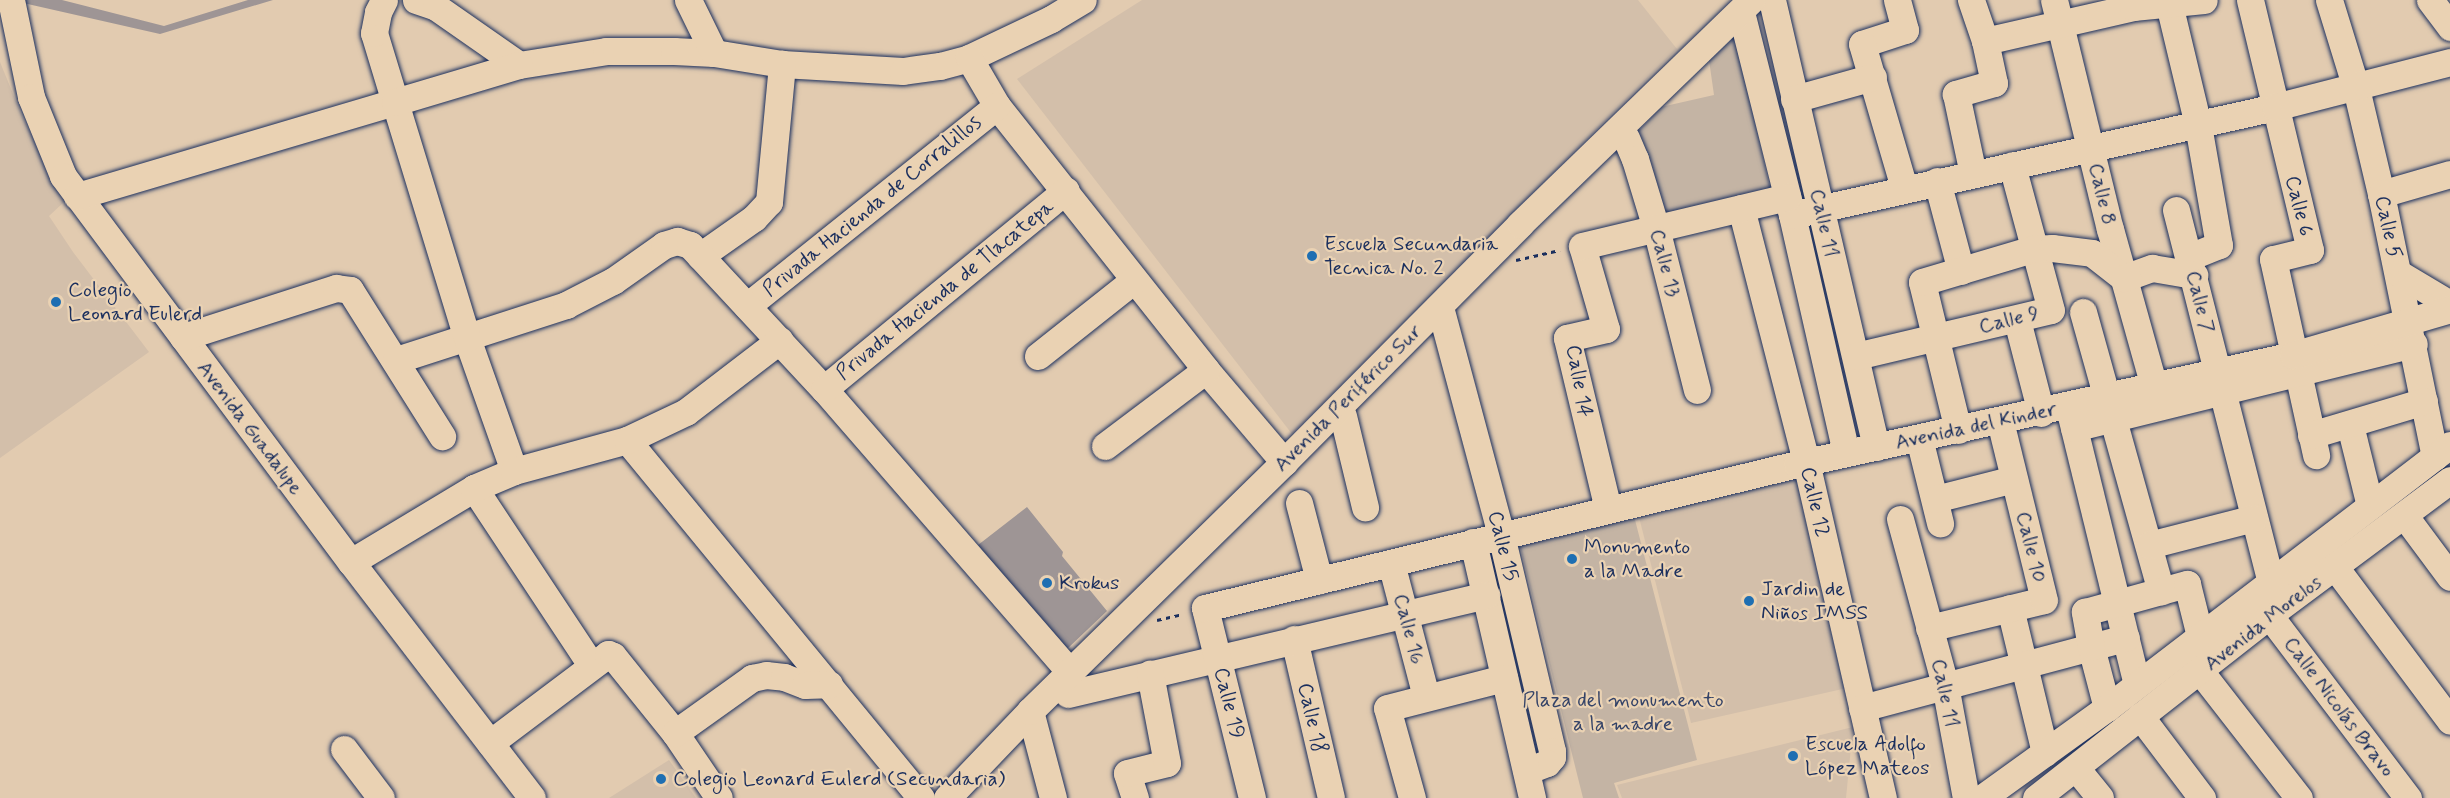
<!DOCTYPE html>
<html>
<head>
<meta charset="utf-8">
<style>
  body { margin:0 }
  #map { position:relative; width:2450px; height:798px; overflow:hidden; background:#e2cbb0; font-family:Mynerve,sans-serif }
  div>[style] { position:absolute }
  [style*='--x'] { left:calc(var(--x)*1px); top:calc(var(--y)*1px); width:calc(var(--w)*1px); rotate:calc(var(--a)*1deg) }
  .built>* { inset:0; background:#d3bfaa }
  .green>* { inset:0; background:#c4b4a4 }
  .water>* { inset:0; background:#9e9595 }
  .path>* { height:3px; margin-top:-1.5px; transform-origin:0; background:repeating-linear-gradient(90deg,#1b2f5e 0 4.5px,transparent 0 9px) }
  .roads { filter:drop-shadow(0 0 2px #1b2f5e) drop-shadow(0 0 2px #1b2f5e) }
  .minor>* { height:27px; margin:-13.5px; padding:0 13.5px; transform-origin:13.5px; border-radius:13.5px; background:#ead2b3 }
  .dots>* { width:16px; height:16px; translate:-50% -50%; box-sizing:border-box; border:3px solid #ead2b3; border-radius:50% }
  span { translate:-50% -50%; white-space:nowrap; text-align:center; line-height:1.15; -webkit-text-stroke:4.5px #ead2b3; paint-order:stroke }
  .street-label { font-size:21px; color:#1b2f5e }
  .poi-label { font-size:21px; color:#1b2f5e }
  .left { translate:0 -50%; text-align:left }
  .park-label { font-size:21px; color:#344368 }
</style>
</head>
<body>
<div id="map">
  <div class="built">
    <div style="clip-path:polygon(1142px 0,1638px 0,1677px 49px,1292px 434px,1017px 79px)"></div>
    <div style="clip-path:polygon(0 62px,22px 116px,64px 202px,49px 216px,73px 252px,149px 352px,0 458px)"></div>
    <div style="clip-path:polygon(1807px 471px,1856px 686px,1691px 723px,1639px 517px)"></div>
    <div style="clip-path:polygon(1853px 727px,1846px 798px,1622px 798px,1617px 785px)"></div>
    <div style="clip-path:polygon(669px 760px,696px 798px,609px 798px)"></div>
  </div>
  <div class="green">
    <div style="clip-path:polygon(1736px 36px,1771px 193px,1659px 220px,1631px 139px,1661px 107px,1714px 95px,1709px 60px)"></div>
    <div style="clip-path:polygon(1634px 516px,1697px 760px,1614px 783px,1619px 798px,1583px 798px,1518px 538px)"></div>
  </div>
  <div class="water">
    <div style="clip-path:polygon(10px 0,62px 0,164px 26px,248px 0,273px 0,160px 34px)"></div>
    <div style="clip-path:polygon(1027px 507px,1063px 552px,1062px 556px,1107px 611px,1067px 649px,978px 545px)"></div>
  </div>
  <div class="path">
    <div style="--x:1516;--y:260;--w:45;--a:-12.8"></div>
    <div style="--x:1157;--y:620;--w:26;--a:-13"></div>
  </div>
  <div class="roads">
    <div class="minor">
      <div style="--x:11;--y:0;--w:99;--a:78.3"></div>
      <div style="--x:31;--y:97;--w:85;--a:67.9"></div>
      <div style="--x:63;--y:176;--w:482;--a:53.3"></div>
      <div style="--x:351;--y:562;--w:297;--a:52.5"></div>
      <div style="--x:416;--y:0;--w:21;--a:19"></div>
      <div style="--x:436;--y:7;--w:101;--a:34.9"></div>
      <div style="--x:519;--y:65;--w:88;--a:-9.1"></div>
      <div style="--x:606;--y:51;--w:68;--a:0"></div>
      <div style="--x:674;--y:51;--w:40;--a:2.9"></div>
      <div style="--x:714;--y:53;--w:69;--a:9.2"></div>
      <div style="--x:782;--y:64;--w:121;--a:3.3"></div>
      <div style="--x:903;--y:71;--w:37;--a:-8"></div>
      <div style="--x:940;--y:66;--w:30;--a:-15"></div>
      <div style="--x:969;--y:58;--w:91;--a:-25.4"></div>
      <div style="--x:1051;--y:19;--w:37;--a:-31"></div>
      <div style="--x:688;--y:0;--w:59;--a:63.9"></div>
      <div style="--x:1772;--y:0;--w:459;--a:76.9"></div>
      <div style="--x:1897;--y:0;--w:31;--a:75"></div>
      <div style="--x:1905;--y:30;--w:45;--a:162"></div>
      <div style="--x:1862;--y:44;--w:150;--a:73.7"></div>
      <div style="--x:1971;--y:0;--w:43;--a:71.1"></div>
      <div style="--x:1985;--y:41;--w:43;--a:77.9"></div>
      <div style="--x:1994;--y:83;--w:40;--a:164"></div>
      <div style="--x:1956;--y:94;--w:82;--a:78"></div>
      <div style="--x:2054;--y:0;--w:236;--a:76.3"></div>
      <div style="--x:2110;--y:229;--w:164;--a:74.4"></div>
      <div style="--x:2250;--y:0;--w:257;--a:76.5"></div>
      <div style="--x:2310;--y:250;--w:38;--a:166"></div>
      <div style="--x:2273;--y:259;--w:201;--a:77.6"></div>
      <div style="--x:2329;--y:0;--w:92;--a:72.9"></div>
      <div style="--x:2356;--y:88;--w:109;--a:76.7"></div>
      <div style="--x:2381;--y:194;--w:268;--a:78.4"></div>
      <div style="--x:2430;--y:0;--w:34;--a:53"></div>
      <div style="--x:2169;--y:4;--w:124;--a:76.5"></div>
      <div style="--x:2198;--y:125;--w:122;--a:80.1"></div>
      <div style="--x:2219;--y:245;--w:32;--a:158"></div>
      <div style="--x:1741;--y:12;--w:209;--a:75.9"></div>
      <div style="--x:1792;--y:215;--w:244;--a:77.2"></div>
      <div style="--x:1985;--y:41;--w:152;--a:-12.9"></div>
      <div style="--x:2133;--y:7;--w:71;--a:-5.6"></div>
      <div style="--x:969;--y:58;--w:56;--a:59.7"></div>
      <div style="--x:997;--y:106;--w:337;--a:51.6"></div>
      <div style="--x:1206;--y:370;--w:121;--a:49.7"></div>
      <div style="--x:1794;--y:99;--w:82;--a:-15.6"></div>
      <div style="--x:1626;--y:138;--w:23;--a:67"></div>
      <div style="--x:1635;--y:159;--w:72;--a:73.1"></div>
      <div style="--x:1656;--y:228;--w:167;--a:75.8"></div>
      <div style="--x:1937;--y:181;--w:93;--a:75.1"></div>
      <div style="--x:2381;--y:194;--w:72;--a:-16.2"></div>
      <div style="--x:77;--y:196;--w:332;--a:-16.5"></div>
      <div style="--x:395;--y:102;--w:72;--a:-106.9"></div>
      <div style="--x:374;--y:33;--w:21;--a:-79"></div>
      <div style="--x:378;--y:12;--w:13;--a:-63"></div>
      <div style="--x:1741;--y:208;--w:262;--a:75.6"></div>
      <div style="--x:1806;--y:462;--w:345;--a:77.1"></div>
      <div style="--x:2176;--y:210;--w:385;--a:75.7"></div>
      <div style="--x:1792;--y:215;--w:495;--a:-12.6"></div>
      <div style="--x:2275;--y:107;--w:181;--a:-14.4"></div>
      <div style="--x:700;--y:256;--w:66;--a:-35.1"></div>
      <div style="--x:754;--y:218;--w:22;--a:-47"></div>
      <div style="--x:769;--y:202;--w:139;--a:-84.6"></div>
      <div style="--x:2398;--y:273;--w:61;--a:30.8"></div>
      <div style="--x:747;--y:306;--w:320;--a:-38.7"></div>
      <div style="--x:1440;--y:307;--w:236;--a:75"></div>
      <div style="--x:1501;--y:535;--w:222;--a:76.7"></div>
      <div style="--x:1552;--y:751;--w:6;--a:90"></div>
      <div style="--x:1552;--y:757;--w:8;--a:130"></div>
      <div style="--x:1547;--y:763;--w:22;--a:159"></div>
      <div style="--x:2083;--y:312;--w:290;--a:74.4"></div>
      <div style="--x:2017;--y:320;--w:96;--a:75.5"></div>
      <div style="--x:183;--y:337;--w:161;--a:-17.8"></div>
      <div style="--x:336;--y:288;--w:14;--a:8"></div>
      <div style="--x:350;--y:290;--w:173;--a:57.8"></div>
      <div style="--x:1038;--y:356;--w:122;--a:-38.4"></div>
      <div style="--x:1856;--y:356;--w:200;--a:-13.3"></div>
      <div style="--x:2051;--y:310;--w:150;--a:-105.1"></div>
      <div style="--x:396;--y:360;--w:179;--a:-17.9"></div>
      <div style="--x:566;--y:305;--w:53;--a:-27.1"></div>
      <div style="--x:613;--y:281;--w:62;--a:-35.2"></div>
      <div style="--x:664;--y:245;--w:14;--a:-17"></div>
      <div style="--x:677;--y:241;--w:14;--a:17"></div>
      <div style="--x:690;--y:245;--w:197;--a:47.1"></div>
      <div style="--x:824;--y:389;--w:376;--a:49"></div>
      <div style="--x:824;--y:389;--w:313;--a:-39.4"></div>
      <div style="--x:2070;--y:412;--w:280;--a:76.2"></div>
      <div style="--x:1343;--y:416;--w:94;--a:76.4"></div>
      <div style="--x:2350;--y:425;--w:83;--a:76.1"></div>
      <div style="--x:2074;--y:428;--w:350;--a:-13.9"></div>
      <div style="--x:1958;--y:430;--w:152;--a:-103.7"></div>
      <div style="--x:1922;--y:282;--w:116;--a:-16.6"></div>
      <div style="--x:2033;--y:249;--w:19;--a:-3"></div>
      <div style="--x:2052;--y:248;--w:40;--a:7.1"></div>
      <div style="--x:2092;--y:253;--w:41;--a:38"></div>
      <div style="--x:2124;--y:278;--w:30;--a:-20"></div>
      <div style="--x:2152;--y:268;--w:43;--a:9.5"></div>
      <div style="--x:2311;--y:435;--w:118;--a:-16.7"></div>
      <div style="--x:1919;--y:438;--w:88;--a:76.1"></div>
      <div style="--x:627;--y:440;--w:463;--a:50.6"></div>
      <div style="--x:1105;--y:446;--w:126;--a:-37"></div>
      <div style="--x:514;--y:471;--w:141;--a:-109.5"></div>
      <div style="--x:467;--y:338;--w:247;--a:-107"></div>
      <div style="--x:395;--y:102;--w:129;--a:-16.6"></div>
      <div style="--x:474;--y:488;--w:212;--a:56.5"></div>
      <div style="--x:1935;--y:499;--w:81;--a:-14.2"></div>
      <div style="--x:1299;--y:503;--w:80;--a:75.4"></div>
      <div style="--x:1608;--y:509;--w:176;--a:-103.5"></div>
      <div style="--x:1567;--y:338;--w:40;--a:-13"></div>
      <div style="--x:1606;--y:329;--w:86;--a:-106.1"></div>
      <div style="--x:1582;--y:246;--w:211;--a:-13.4"></div>
      <div style="--x:2404;--y:515;--w:77;--a:53.4"></div>
      <div style="--x:1900;--y:519;--w:172;--a:74.8"></div>
      <div style="--x:1945;--y:685;--w:115;--a:79.5"></div>
      <div style="--x:1473;--y:542;--w:263;--a:77"></div>
      <div style="--x:2149;--y:545;--w:108;--a:-14.4"></div>
      <div style="--x:351;--y:562;--w:144;--a:-31"></div>
      <div style="--x:474;--y:488;--w:43;--a:-23"></div>
      <div style="--x:514;--y:471;--w:117;--a:-15.3"></div>
      <div style="--x:627;--y:440;--w:65;--a:-25.4"></div>
      <div style="--x:686;--y:412;--w:118;--a:-37.5"></div>
      <div style="--x:1391;--y:563;--w:138;--a:75.3"></div>
      <div style="--x:2335;--y:567;--w:192;--a:53.2"></div>
      <div style="--x:2010;--y:608;--w:149;--a:76.4"></div>
      <div style="--x:2269;--y:615;--w:230;--a:52.8"></div>
      <div style="--x:1929;--y:628;--w:118;--a:-13.7"></div>
      <div style="--x:2044;--y:600;--w:184;--a:-103.8"></div>
      <div style="--x:1294;--y:639;--w:163;--a:76.9"></div>
      <div style="--x:2200;--y:671;--w:161;--a:52.1"></div>
      <div style="--x:1068;--y:694;--w:430;--a:-13.3"></div>
      <div style="--x:1862;--y:708;--w:273;--a:-14.9"></div>
      <div style="--x:2107;--y:708;--w:63;--a:-104.7"></div>
      <div style="--x:2091;--y:647;--w:36;--a:-100"></div>
      <div style="--x:2085;--y:612;--w:106;--a:-15.4"></div>
      <div style="--x:2187;--y:584;--w:54;--a:76"></div>
      <div style="--x:1030;--y:711;--w:90;--a:75.2"></div>
      <div style="--x:2140;--y:716;--w:103;--a:52.9"></div>
      <div style="--x:675;--y:733;--w:78;--a:55.9"></div>
      <div style="--x:490;--y:743;--w:148;--a:-37"></div>
      <div style="--x:608;--y:654;--w:5;--a:22"></div>
      <div style="--x:613;--y:656;--w:99;--a:51.2"></div>
      <div style="--x:675;--y:733;--w:95;--a:-35.5"></div>
      <div style="--x:752;--y:678;--w:14;--a:-12"></div>
      <div style="--x:766;--y:675;--w:18;--a:6"></div>
      <div style="--x:784;--y:677;--w:22;--a:21"></div>
      <div style="--x:805;--y:685;--w:24;--a:-2"></div>
      <div style="--x:344;--y:749;--w:61;--a:52.9"></div>
      <div style="--x:2076;--y:768;--w:38;--a:51"></div>
      <div style="--x:947;--y:798;--w:120;--a:-46.3"></div>
      <div style="--x:1030;--y:711;--w:356;--a:-44.4"></div>
      <div style="--x:1284;--y:462;--w:335;--a:-45.2"></div>
      <div style="--x:1520;--y:224;--w:322;--a:-44.1"></div>
      <div style="--x:1135;--y:798;--w:26;--a:-108"></div>
      <div style="--x:1127;--y:773;--w:41;--a:-14"></div>
      <div style="--x:1167;--y:763;--w:91;--a:-100.8"></div>
      <div style="--x:1252;--y:798;--w:196;--a:-103.9"></div>
      <div style="--x:1205;--y:608;--w:609;--a:-13.67"></div>
      <div style="--x:1797;--y:464;--w:508;--a:-12.39"></div>
      <div style="--x:2293;--y:355;--w:164;--a:-16.3"></div>
      <div style="--x:1412;--y:798;--w:93;--a:-105.5"></div>
      <div style="--x:1387;--y:708;--w:121;--a:-14.4"></div>
      <div style="--x:1982;--y:798;--w:154;--a:-35.8"></div>
      <div style="--x:2107;--y:708;--w:432;--a:-37.5"></div>
      <div style="--x:2036;--y:798;--w:296;--a:-38.1"></div>
      <div style="--x:2269;--y:615;--w:226;--a:-36.7"></div>
    </div>
  </div>
  <div class="dots">
    <div style="left:1312px;top:256px;background:#1f6fb2"></div>
    <div style="left:56px;top:302px;background:#1f6fb2"></div>
    <div style="left:1572px;top:559px;background:#1f6fb2"></div>
    <div style="left:1047px;top:583px;background:#1f6fb2"></div>
    <div style="left:1749px;top:601px;background:#1f6fb2"></div>
    <div style="left:1793px;top:756px;background:#1f6fb2"></div>
    <div style="left:661px;top:779px;background:#1f6fb2"></div>
  </div>
  <div class="street-label">
    <span style="left:2102px;top:194px;rotate:77deg">Calle 8</span>
    <span style="left:872px;top:206px;rotate:-39deg">Privada Hacienda de Corralillos</span>
    <span style="left:2299px;top:206px;rotate:76deg">Calle 6</span>
    <span style="left:1824px;top:223px;rotate:77deg">Calle 11</span>
    <span style="left:2388px;top:227px;rotate:78deg">Calle 5</span>
    <span style="left:1665px;top:263px;rotate:75deg">Calle 13</span>
    <span style="left:945px;top:290px;rotate:-39deg">Privada Hacienda de Tlacatepa</span>
    <span style="left:2200px;top:302px;rotate:76deg">Calle 7</span>
    <span style="left:2009px;top:320px;rotate:-14deg">Calle 9</span>
    <span style="left:1579px;top:381px;rotate:80deg">Calle 14</span>
    <span style="left:1348px;top:398px;rotate:-45deg">Avenida Periférico Sur</span>
    <span style="left:1976px;top:426px;rotate:-12deg">Avenida del Kinder</span>
    <span style="left:250px;top:428px;rotate:53deg">Avenida Guadalupe</span>
    <span style="left:1815px;top:502px;rotate:77deg">Calle 12</span>
    <span style="left:1503px;top:546px;rotate:76deg">Calle 15</span>
    <span style="left:2031px;top:547px;rotate:76deg">Calle 10</span>
    <span style="left:2263px;top:623px;rotate:-38deg">Avenida Morelos</span>
    <span style="left:1409px;top:629px;rotate:75deg">Calle 16</span>
    <span style="left:1945px;top:693px;rotate:78deg">Calle 11</span>
    <span style="left:1229px;top:703px;rotate:76deg">Calle 19</span>
    <span style="left:2339px;top:707px;rotate:53deg">Calle Nicolás Bravo</span>
    <span style="left:1312px;top:718px;rotate:77deg">Calle 18</span>
  </div>
  <div class="poi-label">
    <span class="left" style="left:1324px;top:256px">Escuela Secundaria<br>Tecnica No. 2</span>
    <span class="left" style="left:68px;top:302px">Colegio<br>Leonard Eulerd</span>
    <span class="left" style="left:1584px;top:559px">Monumento<br>a la Madre</span>
    <span class="left" style="left:1059px;top:583px">Krokus</span>
    <span class="left" style="left:1761px;top:601px">Jardin de<br>Niños IMSS</span>
    <span class="left" style="left:1805px;top:756px">Escuela Adolfo<br>López Mateos</span>
    <span class="left" style="left:673px;top:779px">Colegio Leonard Eulerd (Secundaria)</span>
  </div>
  <div class="park-label">
    <span style="left:1623px;top:712px">Plaza del monumento<br>a la madre</span>
  </div>
</div>
</body>
</html>
